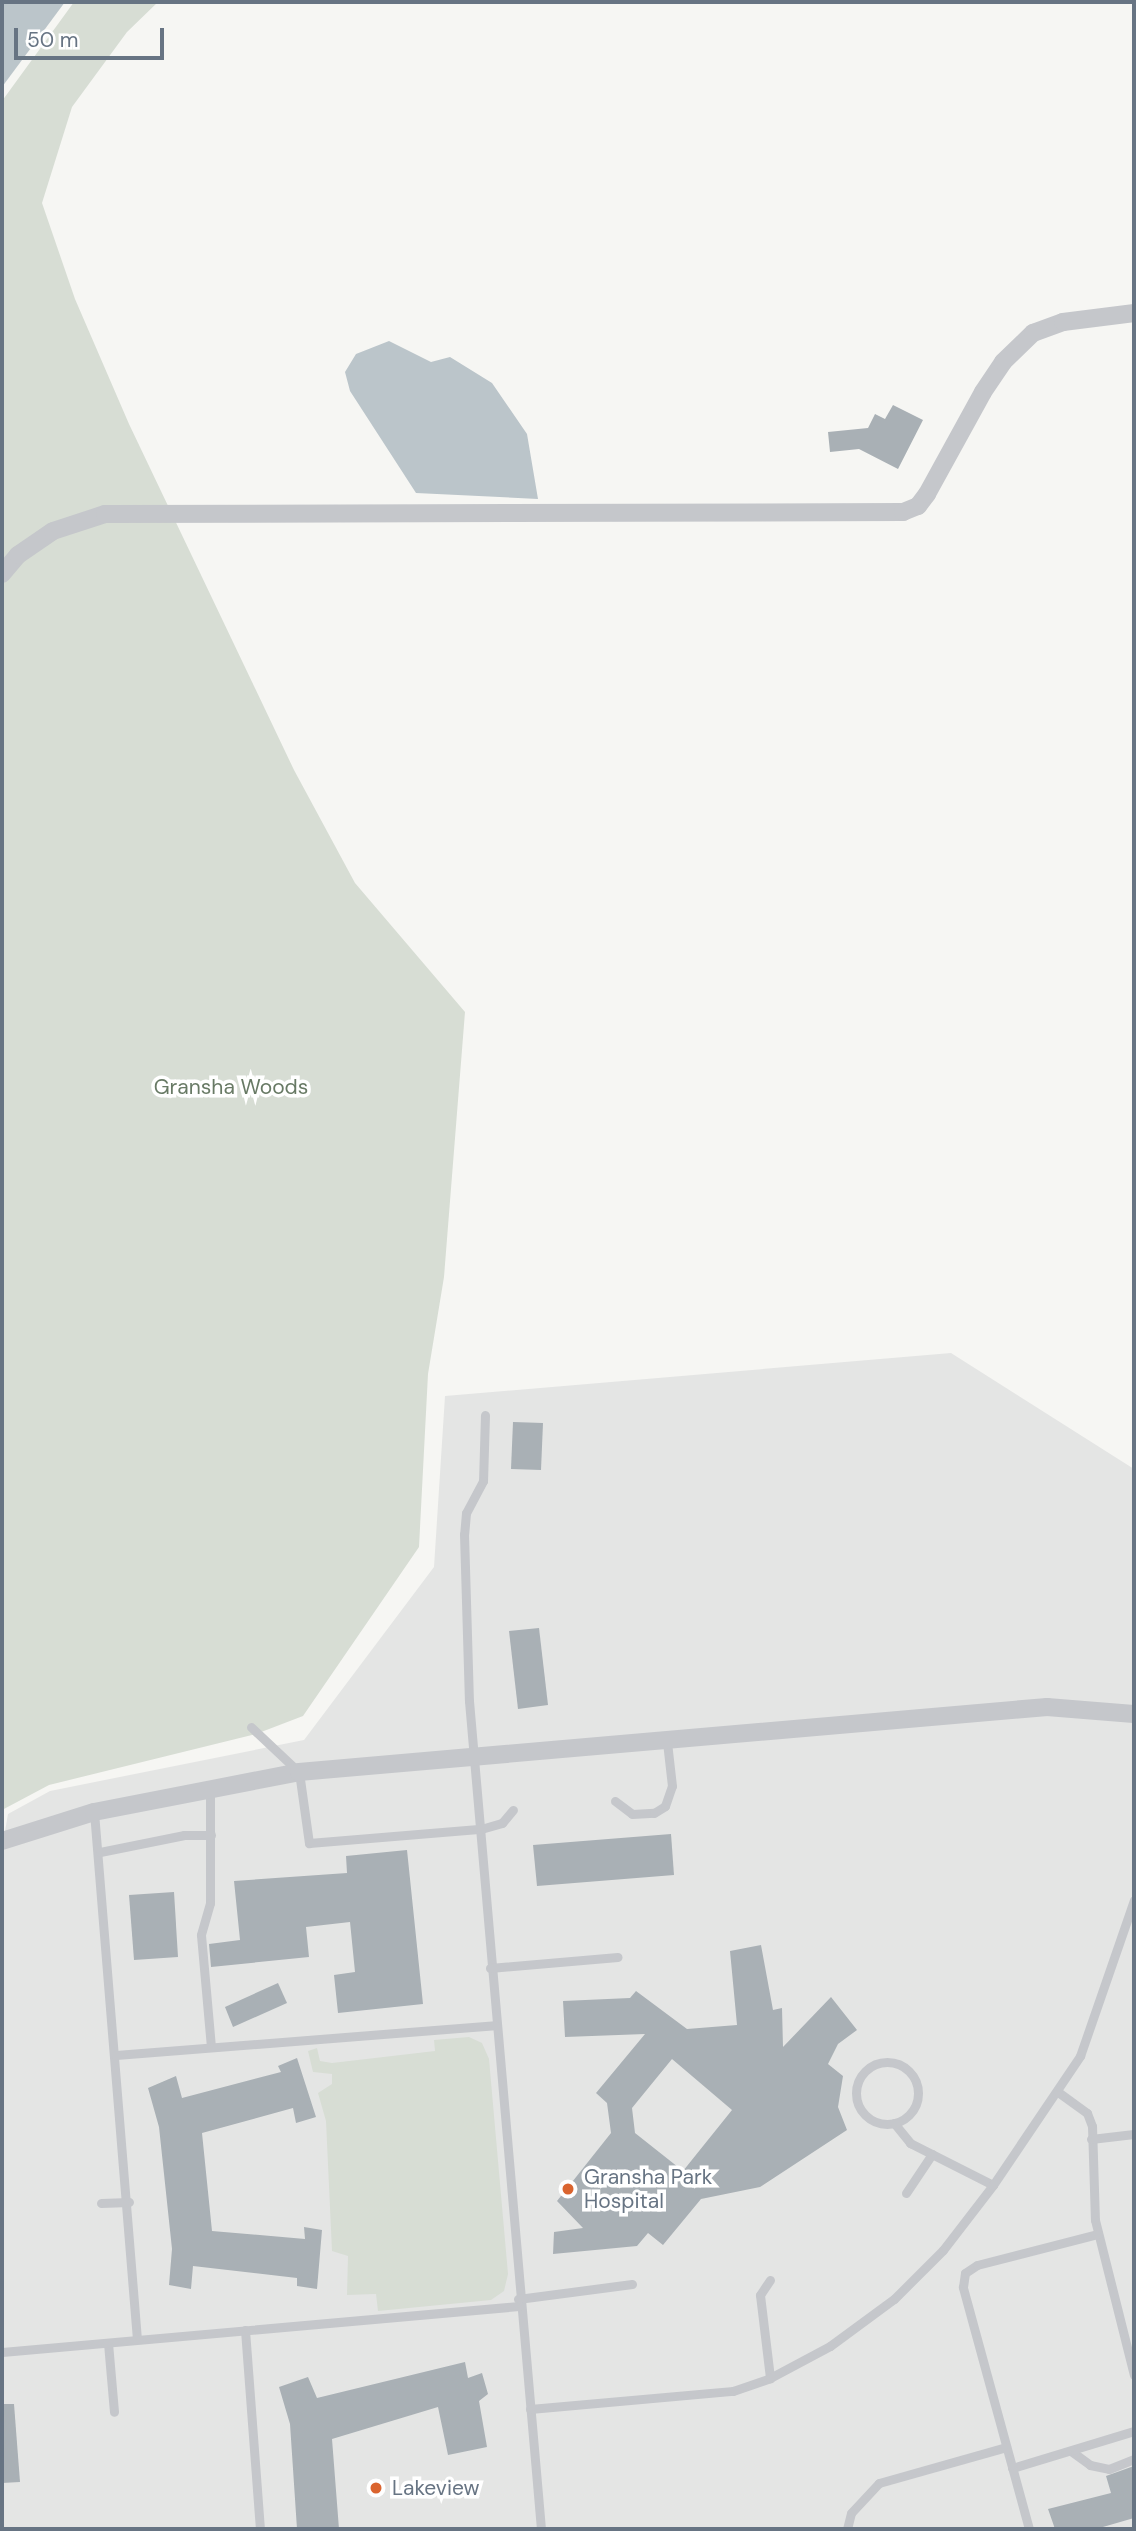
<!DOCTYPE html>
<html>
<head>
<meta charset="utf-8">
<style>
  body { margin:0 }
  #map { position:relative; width:1136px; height:2531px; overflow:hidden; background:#f6f6f3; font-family:"DM Sans",sans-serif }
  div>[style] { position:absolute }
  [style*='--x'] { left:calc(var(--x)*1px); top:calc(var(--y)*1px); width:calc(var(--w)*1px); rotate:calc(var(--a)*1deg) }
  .built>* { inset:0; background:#e4e5e4 }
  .green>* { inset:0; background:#d7ddd4 }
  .water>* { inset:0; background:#bbc5ca }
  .building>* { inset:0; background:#a9b0b5 }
  .service>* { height:9px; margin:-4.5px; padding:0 4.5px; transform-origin:4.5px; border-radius:4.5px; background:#c5c7cb }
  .service>.ring { margin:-4.5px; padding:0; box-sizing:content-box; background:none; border:9px solid #c5c7cb; border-radius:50% }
  .minor>* { height:18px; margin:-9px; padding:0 9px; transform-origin:9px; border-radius:9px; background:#c5c7cb }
  .dots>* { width:19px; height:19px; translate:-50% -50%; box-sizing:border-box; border:4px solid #fff; border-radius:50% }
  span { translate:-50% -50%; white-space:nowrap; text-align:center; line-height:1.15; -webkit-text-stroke:7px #fff; paint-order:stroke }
  .park-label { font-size:21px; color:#687a65 }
  .poi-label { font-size:21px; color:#677483 }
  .left { translate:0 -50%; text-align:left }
  .frame { position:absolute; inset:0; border:4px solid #677483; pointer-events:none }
  .scale { position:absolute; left:14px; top:28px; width:150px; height:32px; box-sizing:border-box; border:4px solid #677483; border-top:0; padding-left:9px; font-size:21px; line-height:24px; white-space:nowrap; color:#677483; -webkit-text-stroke:5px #fff; paint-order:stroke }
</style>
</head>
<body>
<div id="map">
  <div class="built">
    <div style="clip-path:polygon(951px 1353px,1134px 1469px,1134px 2529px,2px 2529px,2px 1848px,8px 1814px,50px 1791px,304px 1740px,434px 1567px,445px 1396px)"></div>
  </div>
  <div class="green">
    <div style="clip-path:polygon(74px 2px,158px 2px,127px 32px,72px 107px,42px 203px,75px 299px,129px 424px,294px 770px,355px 883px,465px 1012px,444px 1277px,428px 1374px,419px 1547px,303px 1716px,256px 1734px,49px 1785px,2px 1810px,2px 101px)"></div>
    <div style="clip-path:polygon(469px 2037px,482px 2043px,489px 2059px,508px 2274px,504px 2291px,491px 2300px,378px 2311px,376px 2294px,347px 2295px,348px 2256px,332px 2251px,326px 2121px,318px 2093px,332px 2084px,332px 2074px,313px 2072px,308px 2051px,317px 2048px,320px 2061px,332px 2063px,435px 2051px,434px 2040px)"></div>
  </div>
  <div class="water">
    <div style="clip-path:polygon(2px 2px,65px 2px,2px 87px)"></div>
    <div style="clip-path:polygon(389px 341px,431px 362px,450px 357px,492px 383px,527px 434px,538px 499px,416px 493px,350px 391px,345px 372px,356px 354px)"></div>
  </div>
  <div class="building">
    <div style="clip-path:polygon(893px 405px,923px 420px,898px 469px,859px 449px,830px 452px,828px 432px,868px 428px,875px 414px,885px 419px)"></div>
    <div style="clip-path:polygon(513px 1422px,543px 1423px,541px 1470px,511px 1469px)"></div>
    <div style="clip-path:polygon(539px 1628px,548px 1705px,518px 1709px,509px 1631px)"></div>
    <div style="clip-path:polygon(671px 1834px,674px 1875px,537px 1886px,533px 1845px)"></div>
    <div style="clip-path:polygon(407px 1850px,423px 2004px,338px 2013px,334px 1975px,355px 1972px,350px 1922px,306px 1927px,309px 1957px,211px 1967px,209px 1944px,240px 1940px,234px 1881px,347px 1873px,346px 1856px)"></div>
    <div style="clip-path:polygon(174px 1892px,178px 1957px,134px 1960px,129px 1895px)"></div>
    <div style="clip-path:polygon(evenodd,761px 1945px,773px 2010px,782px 2008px,783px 2047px,831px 1997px,857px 2030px,838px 2044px,828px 2064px,843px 2076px,838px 2107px,847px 2130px,760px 2187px,701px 2199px,663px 2245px,648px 2233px,637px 2246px,553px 2254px,554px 2232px,583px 2228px,557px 2201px,611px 2133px,607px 2103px,596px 2093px,645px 2034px,565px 2037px,563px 2001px,630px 1998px,636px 1991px,687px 2029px,737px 2025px,730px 1951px,761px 1945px,672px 2059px,732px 2110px,683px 2171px,635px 2133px,632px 2108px,672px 2059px)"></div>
    <div style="clip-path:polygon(278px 1983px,287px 2003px,233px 2027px,225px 2007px)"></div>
    <div style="clip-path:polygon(297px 2058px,316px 2117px,296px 2123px,293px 2108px,202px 2133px,212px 2231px,305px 2239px,304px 2227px,322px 2230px,317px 2289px,297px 2286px,297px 2278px,193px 2266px,191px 2289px,169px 2285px,172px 2249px,159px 2127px,148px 2088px,176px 2076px,182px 2098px,281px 2072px,278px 2066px)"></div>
    <div style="clip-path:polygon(465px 2362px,468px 2378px,482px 2373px,488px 2394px,479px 2401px,487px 2447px,448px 2455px,438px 2407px,332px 2439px,339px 2529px,297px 2529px,290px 2424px,279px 2387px,308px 2377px,317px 2398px)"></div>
    <div style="clip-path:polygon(2px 2404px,14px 2404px,20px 2482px,2px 2483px)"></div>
    <div style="clip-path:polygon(1134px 2466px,1134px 2518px,1096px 2529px,1055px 2529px,1048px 2509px,1111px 2493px,1106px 2476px)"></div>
  </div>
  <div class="service">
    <div style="--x:485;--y:1415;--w:66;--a:91.7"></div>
    <div style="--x:483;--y:1481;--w:36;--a:118"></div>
    <div style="--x:466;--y:1513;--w:21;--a:95"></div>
    <div style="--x:464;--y:1534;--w:167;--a:88.3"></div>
    <div style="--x:469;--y:1701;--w:831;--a:85.03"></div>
    <div style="--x:251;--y:1727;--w:66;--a:43.2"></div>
    <div style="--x:299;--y:1772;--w:72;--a:82"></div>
    <div style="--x:309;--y:1843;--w:173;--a:-4.7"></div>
    <div style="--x:481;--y:1829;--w:22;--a:-16"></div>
    <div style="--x:502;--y:1823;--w:17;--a:-50"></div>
    <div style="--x:210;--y:1789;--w:114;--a:90"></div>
    <div style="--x:210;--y:1903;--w:33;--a:106"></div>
    <div style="--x:201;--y:1935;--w:112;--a:84.9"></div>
    <div style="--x:615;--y:1801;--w:21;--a:37"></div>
    <div style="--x:632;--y:1814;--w:22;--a:-3"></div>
    <div style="--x:654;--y:1813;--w:13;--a:-32"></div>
    <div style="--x:665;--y:1806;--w:21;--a:-71"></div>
    <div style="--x:672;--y:1786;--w:44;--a:-96.5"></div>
    <div style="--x:94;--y:1812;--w:529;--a:85.34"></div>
    <div style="--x:100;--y:1852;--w:86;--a:-11.4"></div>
    <div style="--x:184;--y:1835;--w:27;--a:0"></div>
    <div style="--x:490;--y:1968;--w:128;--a:-4.9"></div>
    <div style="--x:116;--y:2055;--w:380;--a:-4.5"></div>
    <div class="ring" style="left:856px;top:2062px;width:53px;height:53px"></div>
    <div style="--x:1058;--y:2092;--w:36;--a:36"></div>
    <div style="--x:1087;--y:2113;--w:14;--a:69"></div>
    <div style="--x:1092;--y:2126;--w:94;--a:88.2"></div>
    <div style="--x:1095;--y:2220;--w:160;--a:75.9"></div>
    <div style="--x:894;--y:2123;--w:26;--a:51"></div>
    <div style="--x:910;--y:2143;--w:93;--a:26.8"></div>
    <div style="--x:1091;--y:2139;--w:43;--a:-6.6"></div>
    <div style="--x:906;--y:2193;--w:47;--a:-56.3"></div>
    <div style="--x:101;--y:2203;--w:28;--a:-2"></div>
    <div style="--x:770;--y:2280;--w:18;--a:124"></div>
    <div style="--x:760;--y:2295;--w:84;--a:83.1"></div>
    <div style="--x:518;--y:2299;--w:115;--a:-7.5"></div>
    <div style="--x:245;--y:2330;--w:200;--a:85.7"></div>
    <div style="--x:108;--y:2343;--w:69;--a:85"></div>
    <div style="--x:2;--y:2352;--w:519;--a:-5.08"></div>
    <div style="--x:530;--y:2409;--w:204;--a:-5.1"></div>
    <div style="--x:733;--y:2391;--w:39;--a:-19"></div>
    <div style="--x:770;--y:2378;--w:68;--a:-28.1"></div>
    <div style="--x:830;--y:2346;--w:79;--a:-36.3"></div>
    <div style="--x:894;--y:2299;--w:69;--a:-45"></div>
    <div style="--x:943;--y:2250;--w:82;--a:-52.4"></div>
    <div style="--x:993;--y:2185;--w:156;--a:-56"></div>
    <div style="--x:1080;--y:2056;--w:165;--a:-70.9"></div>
    <div style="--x:1071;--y:2451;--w:24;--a:36"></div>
    <div style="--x:1090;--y:2465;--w:19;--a:12"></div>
    <div style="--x:1109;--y:2469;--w:27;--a:-22"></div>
    <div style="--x:1012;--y:2468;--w:127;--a:-16.9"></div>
    <div style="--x:847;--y:2529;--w:16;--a:-76"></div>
    <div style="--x:851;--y:2513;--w:41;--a:-47"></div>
    <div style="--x:879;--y:2483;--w:132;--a:-15.8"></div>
    <div style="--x:1029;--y:2529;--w:251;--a:-105.3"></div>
    <div style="--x:963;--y:2287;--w:14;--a:-82"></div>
    <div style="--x:965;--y:2273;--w:14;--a:-34"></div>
    <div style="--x:977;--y:2265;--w:125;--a:-14.4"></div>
  </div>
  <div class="minor">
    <div style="--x:2;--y:574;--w:25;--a:-50"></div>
    <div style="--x:18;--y:555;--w:42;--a:-34.4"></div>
    <div style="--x:53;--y:531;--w:55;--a:-18.1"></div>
    <div style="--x:105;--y:514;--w:798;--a:-0.14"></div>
    <div style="--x:903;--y:512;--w:16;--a:-22"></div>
    <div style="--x:918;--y:506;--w:15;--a:-53"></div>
    <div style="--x:927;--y:494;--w:116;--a:-61.2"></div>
    <div style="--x:983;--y:392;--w:36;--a:-56"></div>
    <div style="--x:1003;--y:362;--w:42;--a:-44"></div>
    <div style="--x:1033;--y:333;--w:32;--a:-20"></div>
    <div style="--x:1063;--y:322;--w:72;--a:-7.2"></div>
    <div style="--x:2;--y:1841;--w:96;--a:-17.5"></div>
    <div style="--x:94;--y:1812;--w:209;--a:-11"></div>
    <div style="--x:299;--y:1772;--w:751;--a:-4.97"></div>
    <div style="--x:1047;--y:1707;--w:87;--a:4.6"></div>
  </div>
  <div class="dots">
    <div style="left:568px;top:2189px;background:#da642f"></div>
    <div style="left:376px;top:2488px;background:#da642f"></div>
  </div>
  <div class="park-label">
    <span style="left:231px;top:1087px">Gransha Woods</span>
  </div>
  <div class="poi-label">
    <span class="left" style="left:584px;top:2189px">Gransha Park<br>Hospital</span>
    <span class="left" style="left:392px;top:2488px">Lakeview</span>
  </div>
  <div class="frame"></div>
  <div class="scale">50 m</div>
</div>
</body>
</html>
